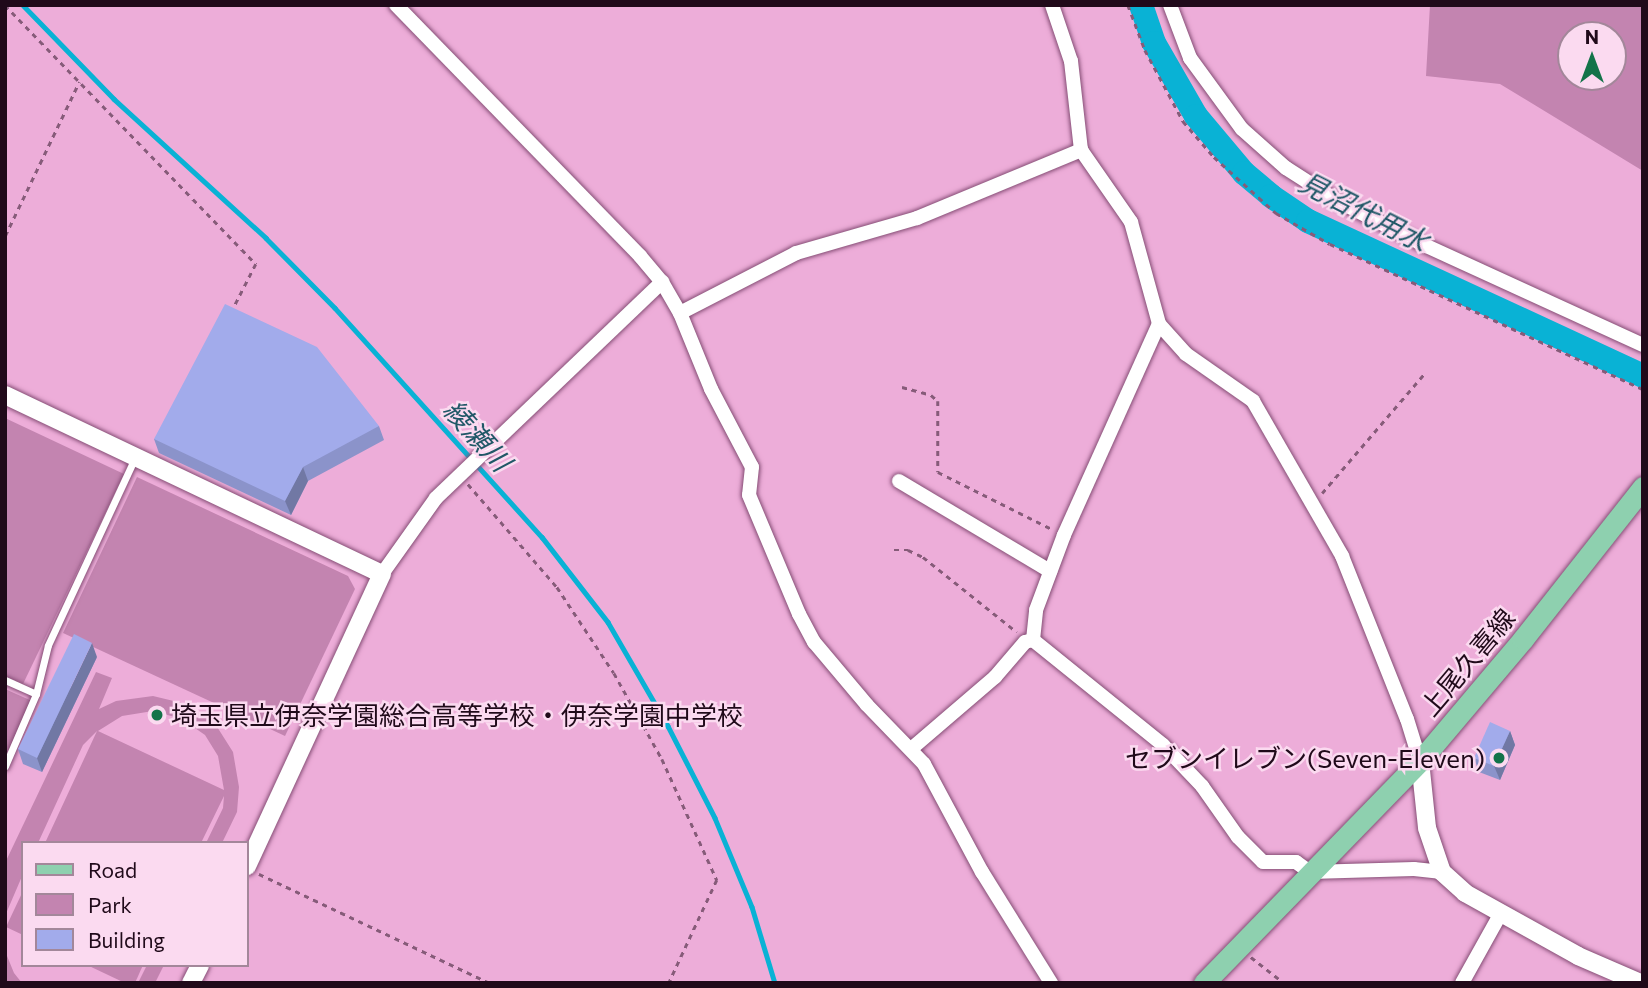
<!DOCTYPE html>
<html>
<head>
<meta charset="utf-8">
<style>
  body { margin:0 }
  #map { position:relative; width:1648px; height:988px; overflow:hidden; background:#edadd9; font-family:Commissioner,"Noto Sans JP",sans-serif }
  div>[style] { position:absolute }
  [style*='--x'] { left:calc(var(--x)*1px); top:calc(var(--y)*1px); width:calc(var(--w)*1px); rotate:calc(var(--a)*1deg) }
  .green>* { inset:0; background:#c384b0 }
  .stream>* { height:4.5px; margin:-2.25px; padding:0 2.25px; transform-origin:2.25px; border-radius:2.25px; background:#09b2d5 }
  .river>* { height:24px; margin:-12px; padding:0 12px; transform-origin:12px; border-radius:12px; background:#09b2d5 }
  .path>* { height:2.5px; margin-top:-1.25px; transform-origin:0; background:repeating-linear-gradient(90deg,#865b79 0 5px,transparent 0 10px) }
  .roads { filter:drop-shadow(0 0 2px #854d75) drop-shadow(0 0 2px #854d75) }
  .service>* { height:7px; margin:-3.5px; padding:0 3.5px; transform-origin:3.5px; border-radius:3.5px; background:#fff }
  .minor>* { height:14px; margin:-7px; padding:0 7px; transform-origin:7px; border-radius:7px; background:#fff }
  .tertiary>* { height:18px; margin:-9px; padding:0 9px; transform-origin:9px; border-radius:9px; background:#fff }
  .primary>* { height:21px; margin:-10.5px; padding:0 10.5px; transform-origin:10.5px; border-radius:10.5px; background:#8ed0af }
  .wall>* { inset:0; background:#8b93ca }
  .shaded-wall>* { inset:0; background:#7178a4 }
  .building>* { inset:0; background:#a2abeb }
  .dots>* { width:19px; height:19px; translate:-50% -50%; box-sizing:border-box; border:4px solid #fbdaf0; border-radius:50% }
  span { translate:-50% -50%; white-space:nowrap; text-align:center; line-height:1.15; -webkit-text-stroke:5px #fbdaf0; paint-order:stroke }
  .street-label { font-size:26px; color:#200a1a }
  .poi-label { font-size:26px; color:#200a1a }
  .left { translate:0 -50%; text-align:left }
  .right { translate:-100% -50%; text-align:right }
  .water-label { font-size:28px; color:#205867; font-style:italic }
  .frame { position:absolute; inset:0; border:7px solid #200a1a; pointer-events:none }
  .legend { position:absolute; left:21px; top:841px; width:228px; height:126px; box-sizing:border-box; background:#fbdaf0; border:2px solid #a3879a; margin:0; padding:9px 12px; list-style:none; font-size:21px; color:#200a1a }
  .legend li { display:flex; align-items:center; gap:14px; height:35px }
  .legend b { width:35px; border:2px solid #a3879a }
  .north { position:absolute; left:1557px; top:21px; width:70px; height:70px; box-sizing:border-box; background:#fbdaf0; border:2px solid #a3879a; border-radius:50%; rotate:0deg; font-size:19px; font-weight:700; line-height:28px; text-align:center; color:#200a1a }
  .north::after { content:''; display:block; margin:auto; width:24px; height:32px; background:#137349; clip-path:polygon(50% 0,100% 100%,50% 72%,0 100%) }
</style>
</head>
<body>
<div id="map">
  <div class="green">
    <div style="clip-path:polygon(evenodd,1430px 5px,1643px 5px,1643px 171px,1500px 84px,1426px 76px,1430px 5px,1613px 35px,1613px 77px,1571px 77px,1571px 35px,1613px 35px)"></div>
    <div style="clip-path:polygon(5px 418px,124px 474px,23px 684px,5px 676px)"></div>
    <div style="clip-path:polygon(137px 477px,348px 576px,355px 589px,285px 736px,63px 633px)"></div>
    <div style="clip-path:polygon(evenodd,96px 672px,112px 678px,99px 709px,116px 701px,153px 696px,186px 704px,214px 722px,233px 752px,239px 787px,237px 812px,222px 843px,206px 843px,223px 808px,224px 796px,201px 843px,45px 843px,97px 731px,83px 745px,38px 843px,23px 843px,23px 874px,5px 916px,5px 863px,96px 672px,153px 711px,182px 719px,205px 735px,218px 756px,224px 790px,98px 731px,122px 716px,153px 711px)"></div>
    <div style="clip-path:polygon(5px 689px,32px 701px,5px 757px)"></div>
    <div style="clip-path:polygon(23px 891px,23px 935px,6px 927px)"></div>
    <div style="clip-path:polygon(5px 951px,14px 973px,22px 983px,5px 983px)"></div>
    <div style="clip-path:polygon(87px 965px,143px 965px,135px 983px,125px 983px)"></div>
    <div style="clip-path:polygon(147px 965px,164px 965px,155px 983px,138px 983px)"></div>
  </div>
  <div class="stream">
    <div style="--x:23;--y:5;--w:131;--a:45.9"></div>
    <div style="--x:114;--y:99;--w:206;--a:42.4"></div>
    <div style="--x:266;--y:238;--w:98;--a:45.4"></div>
    <div style="--x:335;--y:308;--w:309;--a:47.9"></div>
    <div style="--x:542;--y:537;--w:108;--a:52.2"></div>
    <div style="--x:608;--y:622;--w:120;--a:60"></div>
    <div style="--x:668;--y:726;--w:103;--a:62.9"></div>
    <div style="--x:715;--y:818;--w:96;--a:67.4"></div>
    <div style="--x:752;--y:907;--w:79;--a:73.2"></div>
  </div>
  <div class="river">
    <div style="--x:1141;--y:5;--w:40;--a:71.1"></div>
    <div style="--x:1154;--y:43;--w:84;--a:60.1"></div>
    <div style="--x:1196;--y:116;--w:75;--a:49.9"></div>
    <div style="--x:1244;--y:173;--w:35;--a:40"></div>
    <div style="--x:1271;--y:196;--w:45;--a:34"></div>
    <div style="--x:1308;--y:221;--w:369;--a:24.8"></div>
  </div>
  <div class="path">
    <div style="--x:5;--y:5;--w:361;--a:45.9"></div>
    <div style="--x:256;--y:264;--w:53;--a:117.1"></div>
    <div style="--x:1128;--y:5;--w:48;--a:69.3"></div>
    <div style="--x:1145;--y:50;--w:81;--a:61.8"></div>
    <div style="--x:1183;--y:121;--w:48;--a:49.3"></div>
    <div style="--x:1214;--y:157;--w:84;--a:42.1"></div>
    <div style="--x:1276;--y:213;--w:62;--a:29.9"></div>
    <div style="--x:1330;--y:244;--w:345;--a:24.9"></div>
    <div style="--x:5;--y:236;--w:171;--a:-64.3"></div>
    <div style="--x:902;--y:387;--w:30;--a:15"></div>
    <div style="--x:931;--y:395;--w:9;--a:41"></div>
    <div style="--x:938;--y:401;--w:71;--a:90"></div>
    <div style="--x:938;--y:472;--w:127;--a:26.6"></div>
    <div style="--x:468;--y:484;--w:136;--a:49.2"></div>
    <div style="--x:557;--y:587;--w:103;--a:56.5"></div>
    <div style="--x:614;--y:673;--w:98;--a:60.8"></div>
    <div style="--x:662;--y:759;--w:133;--a:65.6"></div>
    <div style="--x:717;--y:880;--w:114;--a:115"></div>
    <div style="--x:1322;--y:493;--w:158;--a:-49.4"></div>
    <div style="--x:894;--y:550;--w:14;--a:0"></div>
    <div style="--x:908;--y:550;--w:17;--a:25"></div>
    <div style="--x:923;--y:557;--w:120;--a:38.6"></div>
    <div style="--x:259;--y:874;--w:255;--a:25.3"></div>
    <div style="--x:1251;--y:957;--w:42;--a:38.2"></div>
  </div>
  <div class="roads">
    <div class="service">
      <div style="--x:5;--y:680;--w:34;--a:24"></div>
      <div style="--x:5;--y:766;--w:78;--a:-66.7"></div>
      <div style="--x:36;--y:694;--w:50;--a:-76.2"></div>
      <div style="--x:48;--y:645;--w:206;--a:-65.1"></div>
    </div>
    <div class="minor">
      <div style="--x:396;--y:5;--w:350;--a:45.8"></div>
      <div style="--x:640;--y:256;--w:34;--a:50"></div>
      <div style="--x:662;--y:282;--w:36;--a:60"></div>
      <div style="--x:680;--y:313;--w:131;--a:-27.3"></div>
      <div style="--x:796;--y:253;--w:126;--a:-16.1"></div>
      <div style="--x:917;--y:218;--w:178;--a:-22.5"></div>
      <div style="--x:1052;--y:5;--w:59;--a:71.3"></div>
      <div style="--x:1071;--y:61;--w:90;--a:83.6"></div>
      <div style="--x:1081;--y:150;--w:88;--a:55.2"></div>
      <div style="--x:1131;--y:222;--w:106;--a:74.6"></div>
      <div style="--x:1159;--y:324;--w:40;--a:48"></div>
      <div style="--x:1186;--y:354;--w:82;--a:35"></div>
      <div style="--x:1253;--y:401;--w:179;--a:60.1"></div>
      <div style="--x:1342;--y:556;--w:175;--a:68.3"></div>
      <div style="--x:1407;--y:719;--w:44;--a:72.8"></div>
      <div style="--x:1170;--y:5;--w:57;--a:69.3"></div>
      <div style="--x:1190;--y:58;--w:88;--a:53.8"></div>
      <div style="--x:1242;--y:129;--w:59;--a:41.6"></div>
      <div style="--x:1286;--y:168;--w:59;--a:32.6"></div>
      <div style="--x:1336;--y:200;--w:94;--a:27.1"></div>
      <div style="--x:1420;--y:243;--w:245;--a:24.6"></div>
      <div style="--x:680;--y:313;--w:82;--a:67.8"></div>
      <div style="--x:711;--y:389;--w:88;--a:62.3"></div>
      <div style="--x:752;--y:467;--w:28;--a:96"></div>
      <div style="--x:749;--y:495;--w:129;--a:67.2"></div>
      <div style="--x:799;--y:614;--w:32;--a:62"></div>
      <div style="--x:814;--y:642;--w:82;--a:49.9"></div>
      <div style="--x:867;--y:705;--w:82;--a:46"></div>
      <div style="--x:924;--y:764;--w:123;--a:61.8"></div>
      <div style="--x:982;--y:872;--w:131;--a:58.1"></div>
      <div style="--x:899;--y:481;--w:176;--a:30.8"></div>
      <div style="--x:382;--y:574;--w:93;--a:-54.6"></div>
      <div style="--x:436;--y:498;--w:313;--a:-43.7"></div>
      <div style="--x:1033;--y:640;--w:30;--a:-84"></div>
      <div style="--x:1036;--y:610;--w:80;--a:-69.5"></div>
      <div style="--x:1064;--y:535;--w:231;--a:-65.8"></div>
      <div style="--x:911;--y:749;--w:111;--a:-40.6"></div>
      <div style="--x:995;--y:677;--w:46;--a:-49.4"></div>
      <div style="--x:1025;--y:642;--w:8;--a:-14"></div>
      <div style="--x:1033;--y:640;--w:167;--a:38.9"></div>
      <div style="--x:1163;--y:745;--w:57;--a:46.4"></div>
      <div style="--x:1202;--y:786;--w:62;--a:54.8"></div>
      <div style="--x:1238;--y:837;--w:35;--a:45"></div>
      <div style="--x:1263;--y:862;--w:33;--a:0"></div>
      <div style="--x:1296;--y:862;--w:17;--a:36"></div>
      <div style="--x:1310;--y:872;--w:104;--a:-1.7"></div>
      <div style="--x:1414;--y:869;--w:28;--a:6"></div>
      <div style="--x:1462;--y:983;--w:80;--a:-60.9"></div>
    </div>
    <div class="tertiary">
      <div style="--x:5;--y:395;--w:417;--a:25.4"></div>
      <div style="--x:382;--y:574;--w:322;--a:114.8"></div>
      <div style="--x:1420;--y:761;--w:67;--a:84"></div>
      <div style="--x:1427;--y:828;--w:46;--a:71.2"></div>
      <div style="--x:1442;--y:872;--w:31;--a:42"></div>
      <div style="--x:1465;--y:893;--w:129;--a:29.1"></div>
      <div style="--x:1578;--y:956;--w:68;--a:23.5"></div>
      <div style="--x:191;--y:983;--w:20;--a:-63"></div>
    </div>
    <div class="primary">
      <div style="--x:1204;--y:983;--w:310;--a:-45.8"></div>
      <div style="--x:1420;--y:761;--w:160;--a:-49.8"></div>
      <div style="--x:1523;--y:639;--w:194;--a:-51.7"></div>
    </div>
  </div>
  <div class="wall">
    <div style="clip-path:polygon(379px 426px,384px 440px,308px 481px,291px 515px,159px 453px,154px 439px)"></div>
    <div style="clip-path:polygon(97px 657px,42px 772px,23px 764px,18px 749px)"></div>
    <div style="clip-path:polygon(1510px 731px,1515px 745px,1500px 780px,1479px 772px,1474px 758px)"></div>
  </div>
  <div class="shaded-wall">
    <div style="clip-path:polygon(303px 467px,308px 481px,291px 515px,285px 501px)"></div>
    <div style="clip-path:polygon(92px 643px,97px 657px,42px 772px,37px 758px)"></div>
    <div style="clip-path:polygon(1510px 731px,1515px 745px,1500px 780px,1494px 766px)"></div>
  </div>
  <div class="building">
    <div style="clip-path:polygon(225px 304px,317px 347px,379px 426px,303px 467px,285px 501px,154px 439px)"></div>
    <div style="clip-path:polygon(74px 634px,92px 643px,37px 758px,18px 749px)"></div>
    <div style="clip-path:polygon(1490px 722px,1510px 731px,1494px 766px,1474px 758px)"></div>
  </div>
  <div class="dots">
    <div style="left:157px;top:715px;background:#137349"></div>
    <div style="left:1499px;top:758px;background:#137349"></div>
  </div>
  <div class="street-label">
    <span style="left:1467px;top:662px;rotate:-50deg">上尾久喜線</span>
  </div>
  <div class="poi-label">
    <span class="left" style="left:171px;top:715px">埼玉県立伊奈学園総合高等学校・伊奈学園中学校</span>
    <span class="right" style="left:1485px;top:758px">セブンイレブン(Seven-Eleven)</span>
  </div>
  <div class="water-label">
    <span style="left:1364px;top:211px;rotate:27deg">見沼代用水</span>
    <span style="left:478px;top:435px;rotate:48deg">綾瀬川</span>
  </div>
  <div class="frame"></div>
  <ul class="legend">
  <li><b style="height:9px;background:#8ed0af"></b>Road</li>
  <li><b style="height:19px;background:#c384b0"></b>Park</li>
  <li><b style="height:19px;background:#a2abeb"></b>Building</li>
  </ul>
  <div class="north">N</div>
</div>
</body>
</html>
